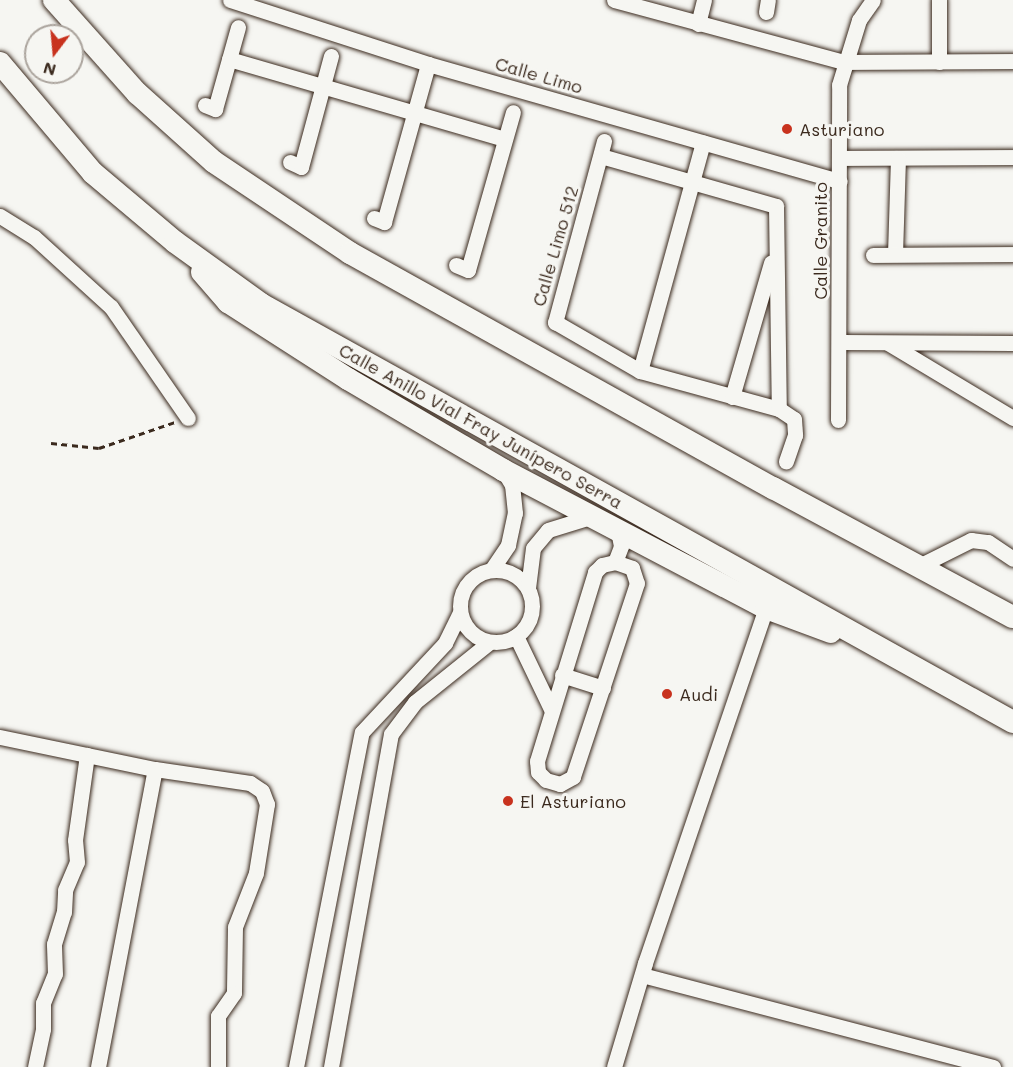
<!DOCTYPE html>
<html>
<head>
<meta charset="utf-8">
<style>
  body { margin:0 }
  #map { position:relative; width:1013px; height:1067px; overflow:hidden; background:#f6f6f2; font-family:Mali,sans-serif }
  div>[style] { position:absolute }
  [style*='--x'] { left:calc(var(--x)*1px); top:calc(var(--y)*1px); width:calc(var(--w)*1px); rotate:calc(var(--a)*1deg) }
  .path>* { height:3px; margin-top:-1.5px; transform-origin:0; background:repeating-linear-gradient(90deg,#3b2a1e 0 6px,transparent 0 10.5px) }
  .roads { filter:drop-shadow(0 0 2px #3b2a1e) drop-shadow(0 0 2px #3b2a1e) }
  .minor>* { height:15px; margin:-7.5px; padding:0 7.5px; transform-origin:7.5px; border-radius:7.5px; background:#f6f6f2 }
  .minor>.ring { margin:-7.5px; padding:0; box-sizing:content-box; background:none; border:15px solid #f6f6f2; border-radius:50% }
  .highway>* { height:22px; margin:-11px; padding:0 11px; transform-origin:11px; border-radius:11px; background:#f6f6f2 }
  .dots>* { width:16px; height:16px; translate:-50% -50%; box-sizing:border-box; border:3px solid #f6f6f2; border-radius:50% }
  span { translate:-50% -50%; white-space:nowrap; text-align:center; line-height:1.15; -webkit-text-stroke:6px #f6f6f2; paint-order:stroke }
  .street-label { font-size:18px; color:#3b2a1e }
  .poi-label { font-size:18px; color:#3b2a1e }
  .left { translate:0 -50%; text-align:left }
  .north { position:absolute; left:24px; top:24px; width:60px; height:60px; box-sizing:border-box; background:#f6f6f2; border:2px solid #aba49d; border-radius:50%; rotate:196deg; font-size:16px; font-weight:700; line-height:24px; text-align:center; color:#3b2a1e }
  .north::after { content:''; display:block; margin:auto; width:21px; height:27px; background:#c8321e; clip-path:polygon(50% 0,100% 100%,50% 72%,0 100%) }
</style>
</head>
<body>
<div id="map">
  <div class="path">
    <div style="--x:51;--y:443;--w:48;--a:5.9"></div>
    <div style="--x:99;--y:448;--w:80;--a:-18.9"></div>
  </div>
  <div class="roads">
    <div class="minor">
      <div style="--x:230;--y:0;--w:208;--a:17.9"></div>
      <div style="--x:428;--y:64;--w:428;--a:15.9"></div>
      <div style="--x:614;--y:0;--w:237;--a:15.1"></div>
      <div style="--x:843;--y:62;--w:170;--a:-0.3"></div>
      <div style="--x:939;--y:0;--w:62;--a:90"></div>
      <div style="--x:766;--y:12;--w:12;--a:-81"></div>
      <div style="--x:698;--y:24;--w:25;--a:-76"></div>
      <div style="--x:229;--y:59;--w:287;--a:16.2"></div>
      <div style="--x:205;--y:105;--w:11;--a:22"></div>
      <div style="--x:215;--y:109;--w:85;--a:-74.3"></div>
      <div style="--x:604;--y:141;--w:188;--a:105.1"></div>
      <div style="--x:555;--y:322;--w:98;--a:30"></div>
      <div style="--x:640;--y:371;--w:144;--a:15.3"></div>
      <div style="--x:779;--y:409;--w:18;--a:34"></div>
      <div style="--x:794;--y:419;--w:16;--a:86"></div>
      <div style="--x:795;--y:435;--w:28;--a:109"></div>
      <div style="--x:601;--y:156;--w:182;--a:15.9"></div>
      <div style="--x:776;--y:206;--w:203;--a:89.2"></div>
      <div style="--x:839;--y:158;--w:174;--a:-0.3"></div>
      <div style="--x:290;--y:162;--w:12;--a:24"></div>
      <div style="--x:301;--y:167;--w:115;--a:-74.9"></div>
      <div style="--x:0;--y:216;--w:40;--a:32"></div>
      <div style="--x:34;--y:237;--w:104;--a:42.3"></div>
      <div style="--x:111;--y:307;--w:135;--a:55.3"></div>
      <div style="--x:374;--y:218;--w:11;--a:22"></div>
      <div style="--x:384;--y:222;--w:164;--a:-74.4"></div>
      <div style="--x:895;--y:254;--w:96;--a:-88.2"></div>
      <div style="--x:873;--y:255;--w:140;--a:-0.4"></div>
      <div style="--x:456;--y:265;--w:13;--a:23"></div>
      <div style="--x:468;--y:270;--w:164;--a:-74.1"></div>
      <div style="--x:841;--y:342;--w:172;--a:0.3"></div>
      <div style="--x:888;--y:343;--w:146;--a:31"></div>
      <div style="--x:640;--y:371;--w:237;--a:-74.6"></div>
      <div style="--x:732;--y:397;--w:140;--a:-73.8"></div>
      <div style="--x:838;--y:420;--w:335;--a:-89.8"></div>
      <div style="--x:839;--y:85;--w:68;--a:-72.9"></div>
      <div style="--x:859;--y:20;--w:24;--a:-55"></div>
      <div style="--x:615;--y:562;--w:18;--a:19"></div>
      <div style="--x:632;--y:568;--w:16;--a:72"></div>
      <div style="--x:637;--y:583;--w:204;--a:108.3"></div>
      <div style="--x:573;--y:777;--w:15;--a:152"></div>
      <div style="--x:560;--y:784;--w:15;--a:-164"></div>
      <div style="--x:546;--y:780;--w:11;--a:-135"></div>
      <div style="--x:538;--y:772;--w:11;--a:-95"></div>
      <div style="--x:537;--y:761;--w:198;--a:-72.9"></div>
      <div style="--x:595;--y:572;--w:10;--a:-45"></div>
      <div style="--x:602;--y:565;--w:13;--a:-13"></div>
      <div style="--x:615;--y:562;--w:17;--a:-69"></div>
      <div style="--x:621;--y:546;--w:16;--a:-101"></div>
      <div style="--x:921;--y:565;--w:56;--a:-26.6"></div>
      <div style="--x:971;--y:540;--w:17;--a:7"></div>
      <div style="--x:988;--y:542;--w:30;--a:34"></div>
      <div style="--x:492;--y:569;--w:29;--a:-56"></div>
      <div style="--x:508;--y:545;--w:33;--a:-78"></div>
      <div style="--x:515;--y:513;--w:28;--a:-96"></div>
      <div style="--x:512;--y:485;--w:17;--a:-121"></div>
      <div class="ring" style="left:460px;top:570px;width:57px;height:57px"></div>
      <div style="--x:528;--y:588;--w:40;--a:-82.9"></div>
      <div style="--x:533;--y:548;--w:23;--a:-50"></div>
      <div style="--x:548;--y:530;--w:44;--a:-17.2"></div>
      <div style="--x:516;--y:636;--w:81;--a:64.4"></div>
      <div style="--x:562;--y:675;--w:43;--a:17.6"></div>
      <div style="--x:0;--y:737;--w:158;--a:11.7"></div>
      <div style="--x:155;--y:769;--w:96;--a:8.4"></div>
      <div style="--x:250;--y:783;--w:14;--a:34"></div>
      <div style="--x:262;--y:791;--w:14;--a:69"></div>
      <div style="--x:267;--y:804;--w:70;--a:99.1"></div>
      <div style="--x:256;--y:873;--w:58;--a:111.3"></div>
      <div style="--x:235;--y:927;--w:66;--a:90.9"></div>
      <div style="--x:234;--y:993;--w:28;--a:125"></div>
      <div style="--x:218;--y:1016;--w:51;--a:90"></div>
      <div style="--x:642;--y:975;--w:363;--a:14.7"></div>
      <div style="--x:35;--y:1067;--w:39;--a:-78"></div>
      <div style="--x:43;--y:1029;--w:26;--a:-90"></div>
      <div style="--x:43;--y:1003;--w:31;--a:-68"></div>
      <div style="--x:55;--y:974;--w:30;--a:-92"></div>
      <div style="--x:54;--y:944;--w:34;--a:-73"></div>
      <div style="--x:64;--y:912;--w:22;--a:-87"></div>
      <div style="--x:65;--y:890;--w:30;--a:-67"></div>
      <div style="--x:77;--y:862;--w:22;--a:-95"></div>
      <div style="--x:75;--y:840;--w:86;--a:-82"></div>
      <div style="--x:98;--y:1067;--w:303;--a:-79.2"></div>
      <div style="--x:296;--y:1067;--w:341;--a:-78.9"></div>
      <div style="--x:362;--y:732;--w:122;--a:-47"></div>
      <div style="--x:445;--y:643;--w:34;--a:-64"></div>
      <div style="--x:331;--y:1067;--w:338;--a:-79.8"></div>
      <div style="--x:391;--y:734;--w:40;--a:-53"></div>
      <div style="--x:415;--y:702;--w:96;--a:-38.7"></div>
      <div style="--x:614;--y:1067;--w:109;--a:-73.4"></div>
      <div style="--x:645;--y:963;--w:375;--a:-71.2"></div>
    </div>
    <div class="highway">
      <div style="--x:54;--y:0;--w:125;--a:48.3"></div>
      <div style="--x:137;--y:93;--w:103;--a:41.9"></div>
      <div style="--x:214;--y:162;--w:164;--a:33.8"></div>
      <div style="--x:350;--y:253;--w:484;--a:29.1"></div>
      <div style="--x:773;--y:488;--w:272;--a:28.3"></div>
      <div style="--x:0;--y:63;--w:144;--a:49.8"></div>
      <div style="--x:93;--y:173;--w:107;--a:40.1"></div>
      <div style="--x:175;--y:242;--w:106;--a:35.8"></div>
      <div style="--x:261;--y:304;--w:860;--a:29.07"></div>
      <div style="--x:202;--y:272;--w:40;--a:49"></div>
      <div style="--x:228;--y:302;--w:143;--a:32.7"></div>
      <div style="--x:348;--y:379;--w:180;--a:30.4"></div>
      <div style="--x:503;--y:470;--w:297;--a:27.7"></div>
      <div style="--x:766;--y:608;--w:69;--a:20.3"></div>
    </div>
  </div>
  <div class="dots">
    <div style="left:787px;top:129px;background:#c8321e"></div>
    <div style="left:667px;top:694px;background:#c8321e"></div>
    <div style="left:508px;top:801px;background:#c8321e"></div>
  </div>
  <div class="street-label">
    <span style="left:539px;top:75px;rotate:16deg">Calle Limo</span>
    <span style="left:820px;top:241px;rotate:-90deg">Calle Granito</span>
    <span style="left:555px;top:246px;rotate:-74deg">Calle Limo 512</span>
    <span style="left:481px;top:426px;rotate:29deg">Calle Anillo Vial Fray Junípero Serra</span>
  </div>
  <div class="poi-label">
    <span class="left" style="left:799px;top:129px">Asturiano</span>
    <span class="left" style="left:679px;top:694px">Audi</span>
    <span class="left" style="left:520px;top:801px">El Asturiano</span>
  </div>
  <div class="north">N</div>
</div>
</body>
</html>
